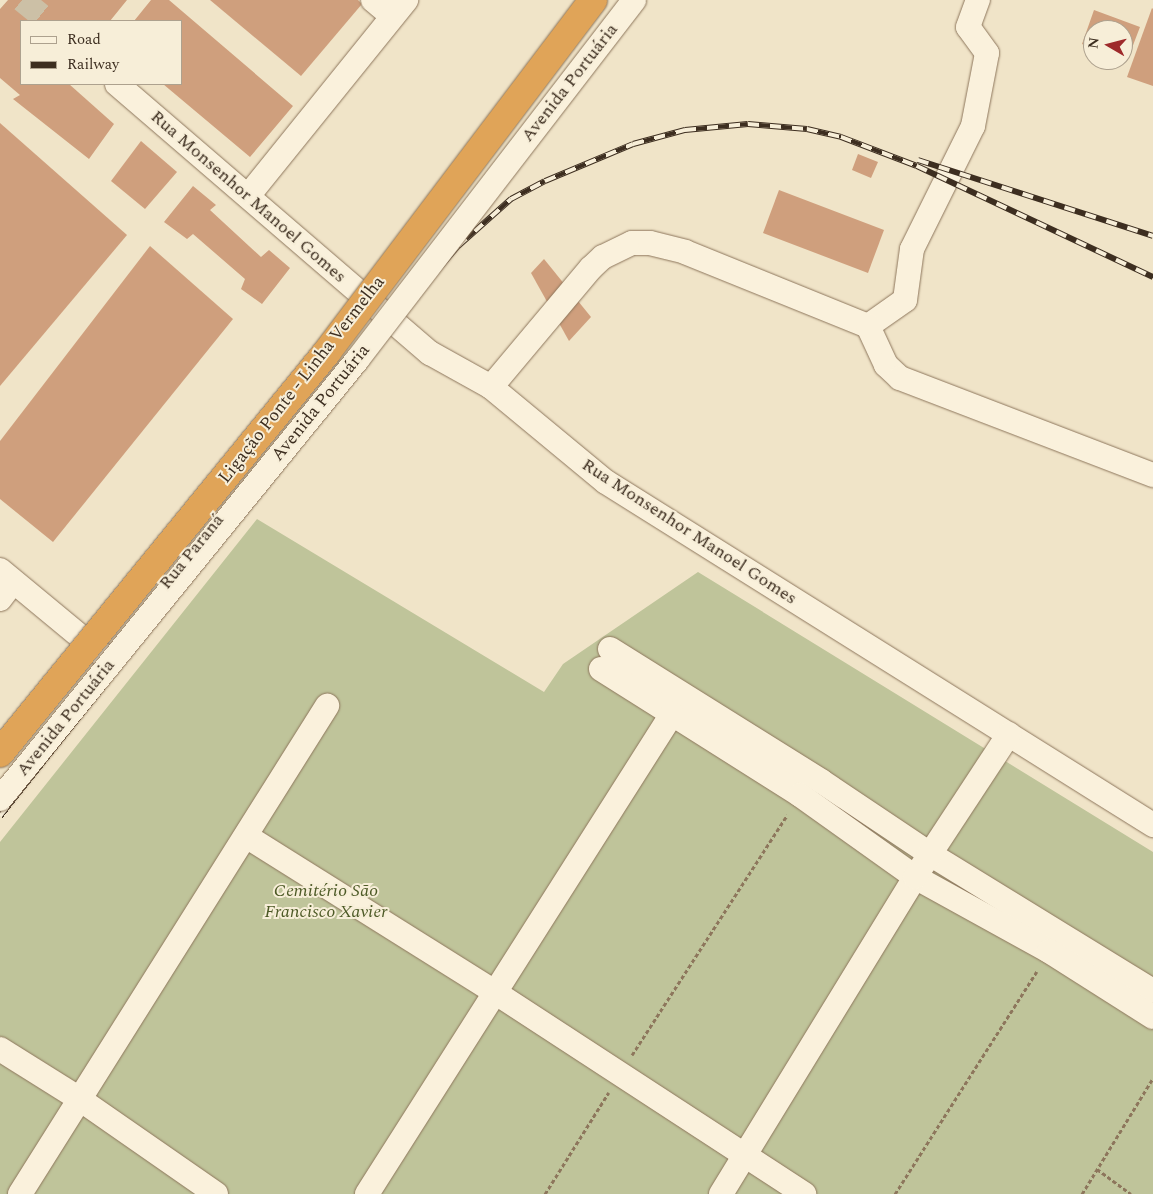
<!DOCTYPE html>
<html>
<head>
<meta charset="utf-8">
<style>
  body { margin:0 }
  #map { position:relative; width:1153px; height:1194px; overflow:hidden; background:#f0e4c8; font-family:Spectral,serif }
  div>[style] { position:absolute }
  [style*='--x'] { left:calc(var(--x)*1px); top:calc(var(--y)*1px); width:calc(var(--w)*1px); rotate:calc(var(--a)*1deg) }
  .cemetery>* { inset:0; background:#bfc49a }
  .building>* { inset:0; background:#cf9f7d }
  .minor-tunnel>* { height:24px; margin-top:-12px; transform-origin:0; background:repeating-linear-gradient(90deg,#ccc0a6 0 24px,transparent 0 36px) }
  .path>* { height:3px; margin-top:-1.5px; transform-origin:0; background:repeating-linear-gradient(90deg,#8d765c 0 4px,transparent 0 6.5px) }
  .roads { filter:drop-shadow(0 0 1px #8d765c) drop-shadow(0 0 1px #8d765c) }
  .minor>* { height:24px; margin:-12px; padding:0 12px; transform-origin:12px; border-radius:12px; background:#faf1dc }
  .rail>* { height:5.5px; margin-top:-2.75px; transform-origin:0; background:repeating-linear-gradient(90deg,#f7eed8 0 11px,#3d2e20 0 22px); box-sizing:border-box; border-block:1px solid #3d2e20 }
  .bridges { filter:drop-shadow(0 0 1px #8d765c) drop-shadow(0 0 1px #8d765c) }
  .minor-bridge>* { height:24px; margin:-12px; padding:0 12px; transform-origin:12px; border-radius:12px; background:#faf1dc }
  .highway-bridge>* { height:28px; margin:-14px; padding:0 14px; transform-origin:14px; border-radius:14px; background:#e0a458 }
  span { translate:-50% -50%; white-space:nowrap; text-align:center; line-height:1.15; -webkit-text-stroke:4px #f7eed8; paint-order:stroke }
  .street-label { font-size:18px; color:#3d2e20 }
  .park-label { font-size:18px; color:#4d5a26; font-style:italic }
  .legend { position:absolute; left:20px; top:20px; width:162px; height:65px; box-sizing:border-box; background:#f7eed8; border:1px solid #ada18e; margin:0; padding:6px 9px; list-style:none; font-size:15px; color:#3d2e20 }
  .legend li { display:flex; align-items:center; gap:10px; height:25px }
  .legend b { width:25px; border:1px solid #ada18e }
  .north { position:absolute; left:1083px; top:20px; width:50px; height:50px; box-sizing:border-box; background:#f7eed8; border:1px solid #ada18e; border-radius:50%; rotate:278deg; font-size:14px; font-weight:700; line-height:20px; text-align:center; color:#3d2e20 }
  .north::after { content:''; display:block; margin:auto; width:18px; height:22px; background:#9e2a2b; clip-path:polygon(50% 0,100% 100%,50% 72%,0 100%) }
</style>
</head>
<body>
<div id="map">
  <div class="cemetery">
    <div style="clip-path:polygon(257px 519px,544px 692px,563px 664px,698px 572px,1153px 852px,1153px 1194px,0 1194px,0 842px)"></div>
  </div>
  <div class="building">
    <div style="clip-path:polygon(8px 0,127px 0,110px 21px,21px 21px,21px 84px,69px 84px,114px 124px,89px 159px,13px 99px,20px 95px,0 78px,0 9px)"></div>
    <div style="clip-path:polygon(151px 0,169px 0,293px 106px,250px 157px,163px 84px,181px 84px,181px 21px,134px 21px)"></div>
    <div style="clip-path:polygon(210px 0,358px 0,362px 4px,301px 76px)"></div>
    <div style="clip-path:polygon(1152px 8px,1153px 9px,1153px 86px,1127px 77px)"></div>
    <div style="clip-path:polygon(1094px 10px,1140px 27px,1127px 61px,1123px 59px,1123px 30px,1093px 30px,1093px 49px,1082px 44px)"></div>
    <div style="clip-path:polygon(0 123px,127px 235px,0 386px)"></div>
    <div style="clip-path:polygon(141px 141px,177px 172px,145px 209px,111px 181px)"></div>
    <div style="clip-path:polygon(858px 154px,878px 162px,871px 178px,852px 170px)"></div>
    <div style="clip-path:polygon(193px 186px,216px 205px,210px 210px,261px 257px,269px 250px,290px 268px,262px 304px,241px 289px,245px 279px,193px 234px,187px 239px,164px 222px)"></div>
    <div style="clip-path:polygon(779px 190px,884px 230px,868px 273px,763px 233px)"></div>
    <div style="clip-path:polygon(150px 246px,233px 319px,53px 542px,0 499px,0 441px)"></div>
    <div style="clip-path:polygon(544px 259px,591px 317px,569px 341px,531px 273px)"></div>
  </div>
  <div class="minor-tunnel">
    <div style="--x:22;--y:0;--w:33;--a:39"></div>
  </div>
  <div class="path">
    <div style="--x:632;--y:1055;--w:286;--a:-57.1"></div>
    <div style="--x:1097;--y:1169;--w:42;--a:36.3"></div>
    <div style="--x:545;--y:1194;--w:120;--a:-57.9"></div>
    <div style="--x:895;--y:1194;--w:264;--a:-57.5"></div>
    <div style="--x:1082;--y:1194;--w:136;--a:-58.5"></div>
  </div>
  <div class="roads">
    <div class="minor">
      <div style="--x:373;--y:0;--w:25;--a:40"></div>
      <div style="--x:117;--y:84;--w:413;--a:40.7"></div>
      <div style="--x:430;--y:353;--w:70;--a:29.1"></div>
      <div style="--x:491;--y:387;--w:149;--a:39.6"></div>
      <div style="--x:606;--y:482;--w:646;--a:32.09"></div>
      <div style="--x:248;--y:196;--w:252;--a:-51.1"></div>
      <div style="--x:868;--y:326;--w:45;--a:-35.1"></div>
      <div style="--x:905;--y:300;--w:51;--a:-82.2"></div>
      <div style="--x:912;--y:249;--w:137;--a:-63.6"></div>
      <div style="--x:973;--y:126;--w:74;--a:-79.1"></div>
      <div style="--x:987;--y:53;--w:32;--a:-126"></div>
      <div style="--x:968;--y:27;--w:29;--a:-70"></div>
      <div style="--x:491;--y:387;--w:155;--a:-50"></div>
      <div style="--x:591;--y:268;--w:16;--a:-43"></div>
      <div style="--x:603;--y:257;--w:32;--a:-26"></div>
      <div style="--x:632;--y:243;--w:18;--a:0"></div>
      <div style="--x:650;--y:243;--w:36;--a:14"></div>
      <div style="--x:685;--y:252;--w:197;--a:22"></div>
      <div style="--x:868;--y:326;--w:43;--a:65.2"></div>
      <div style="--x:886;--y:365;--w:19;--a:43"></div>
      <div style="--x:900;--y:378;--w:271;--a:21"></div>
      <div style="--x:0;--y:570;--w:136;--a:39.6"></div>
      <div style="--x:0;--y:599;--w:21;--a:-53"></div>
      <div style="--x:610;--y:649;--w:249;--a:32"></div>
      <div style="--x:821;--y:781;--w:131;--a:33.8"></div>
      <div style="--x:930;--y:854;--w:262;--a:31.6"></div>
      <div style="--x:601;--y:669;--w:236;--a:32.3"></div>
      <div style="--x:800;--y:795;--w:141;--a:35.5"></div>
      <div style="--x:915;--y:877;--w:153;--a:28.9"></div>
      <div style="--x:1049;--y:951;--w:123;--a:32.4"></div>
      <div style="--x:246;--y:836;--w:295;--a:32.1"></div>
      <div style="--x:496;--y:993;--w:368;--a:33.1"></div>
      <div style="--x:0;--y:1049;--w:92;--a:32.1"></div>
      <div style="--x:78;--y:1098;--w:168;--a:34.8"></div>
      <div style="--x:20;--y:1194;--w:577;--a:-57.83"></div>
      <div style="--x:367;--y:1194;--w:569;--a:-57.57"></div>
      <div style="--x:721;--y:1194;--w:372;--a:-58.5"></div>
      <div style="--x:915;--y:877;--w:171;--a:-56.7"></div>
    </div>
  </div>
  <div class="rail">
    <div style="--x:918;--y:160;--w:247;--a:17.9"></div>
    <div style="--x:0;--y:816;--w:631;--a:-51.5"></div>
    <div style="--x:393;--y:322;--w:100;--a:-49.5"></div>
    <div style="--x:458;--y:246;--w:71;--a:-41.6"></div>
    <div style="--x:511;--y:199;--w:38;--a:-28"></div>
    <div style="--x:545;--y:181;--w:95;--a:-22.8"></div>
    <div style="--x:633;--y:144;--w:54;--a:-15.1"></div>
    <div style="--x:685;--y:130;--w:63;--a:-5.4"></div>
    <div style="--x:748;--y:124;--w:59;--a:4.8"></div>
    <div style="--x:807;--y:129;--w:35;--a:13"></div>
    <div style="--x:841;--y:137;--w:81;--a:20.9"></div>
    <div style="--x:917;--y:166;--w:261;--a:25.2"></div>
  </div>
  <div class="bridges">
    <div class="minor-bridge">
      <div style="--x:0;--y:799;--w:566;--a:-50.88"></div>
      <div style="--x:357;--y:360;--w:454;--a:-52.4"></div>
    </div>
    <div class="highway-bridge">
      <div style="--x:0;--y:753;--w:517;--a:-50.8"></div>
      <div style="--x:327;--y:352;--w:441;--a:-52.9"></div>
    </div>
  </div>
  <div class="street-label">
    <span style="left:570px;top:83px;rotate:-52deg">Avenida Portuária</span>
    <span style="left:248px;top:197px;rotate:41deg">Rua Monsenhor Manoel Gomes</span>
    <span style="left:302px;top:380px;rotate:-52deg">Ligação Ponte - Linha Vermelha</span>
    <span style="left:321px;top:403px;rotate:-51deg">Avenida Portuária</span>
    <span style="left:689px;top:532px;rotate:33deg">Rua Monsenhor Manoel Gomes</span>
    <span style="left:192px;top:552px;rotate:-51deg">Rua Paraná</span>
    <span style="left:66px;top:718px;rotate:-51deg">Avenida Portuária</span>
  </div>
  <div class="park-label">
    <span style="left:326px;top:902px">Cemitério São<br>Francisco Xavier</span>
  </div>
  <ul class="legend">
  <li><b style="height:6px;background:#faf1dc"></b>Road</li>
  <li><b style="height:6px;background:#3d2e20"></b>Railway</li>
  </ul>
  <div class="north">N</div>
</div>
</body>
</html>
